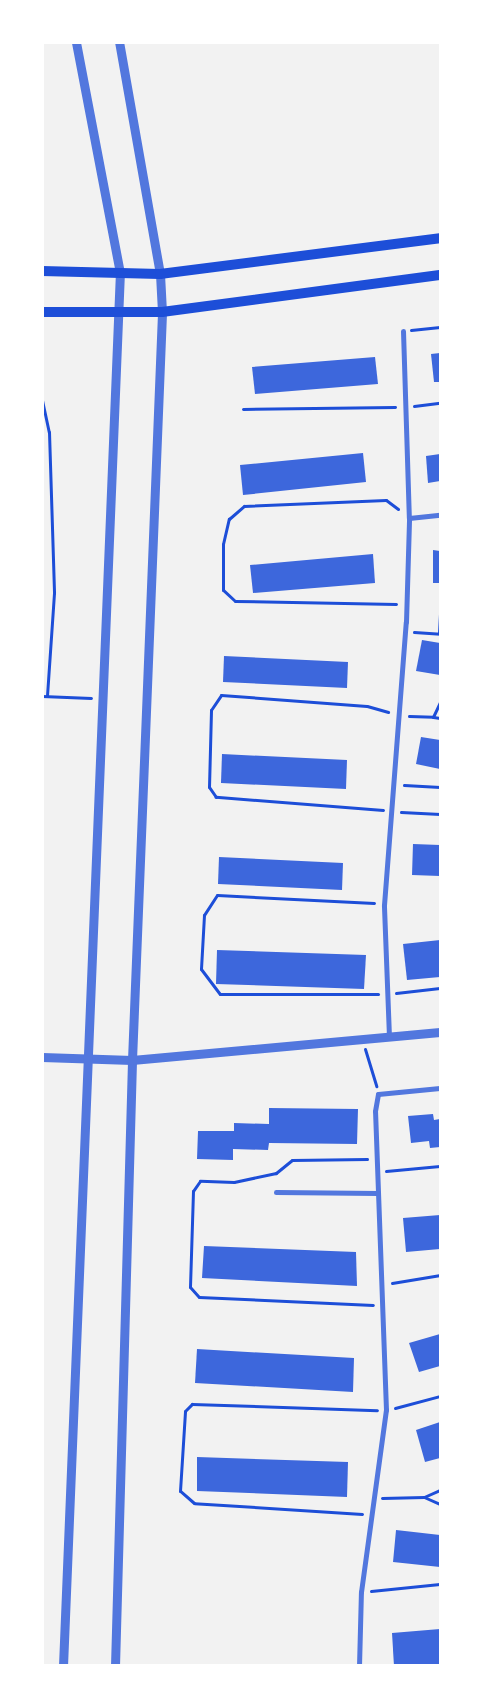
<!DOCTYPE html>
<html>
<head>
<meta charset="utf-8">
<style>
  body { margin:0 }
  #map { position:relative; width:483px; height:1708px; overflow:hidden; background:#f2f2f2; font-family:Poppins,sans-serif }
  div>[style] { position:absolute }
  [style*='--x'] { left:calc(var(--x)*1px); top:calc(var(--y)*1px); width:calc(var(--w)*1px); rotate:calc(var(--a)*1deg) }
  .building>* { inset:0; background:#3d67dc }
  .path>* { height:3px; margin:-1.5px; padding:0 1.5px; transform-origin:1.5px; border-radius:1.5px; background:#1d4ed8 }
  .minor>* { height:5px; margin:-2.5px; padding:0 2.5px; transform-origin:2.5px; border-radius:2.5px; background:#5277de }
  .tertiary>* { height:9px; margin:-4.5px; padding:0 4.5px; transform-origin:4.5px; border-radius:4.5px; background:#5277de }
  .secondary>* { height:10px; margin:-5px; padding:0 5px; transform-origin:5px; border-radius:5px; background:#1d4ed8 }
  span { translate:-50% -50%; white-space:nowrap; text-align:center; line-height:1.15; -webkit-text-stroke:4px #fff; paint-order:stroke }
  .frame { position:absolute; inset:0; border:44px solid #fff; pointer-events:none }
</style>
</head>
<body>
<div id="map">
  <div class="building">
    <div style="clip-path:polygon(440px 353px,440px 382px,434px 382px,431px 354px)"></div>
    <div style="clip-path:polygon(375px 357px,378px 384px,255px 394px,252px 367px)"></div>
    <div style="clip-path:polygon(363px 453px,366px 482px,243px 495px,240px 465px)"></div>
    <div style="clip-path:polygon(440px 454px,440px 481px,428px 483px,426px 456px)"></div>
    <div style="clip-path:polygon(433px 550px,440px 551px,440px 583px,433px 583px)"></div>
    <div style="clip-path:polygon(373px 554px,375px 583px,253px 593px,250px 565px)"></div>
    <div style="clip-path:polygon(422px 640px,440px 643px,440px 675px,416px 671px)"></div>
    <div style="clip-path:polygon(224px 656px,348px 662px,347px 688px,223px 682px)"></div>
    <div style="clip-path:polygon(421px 737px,440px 740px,440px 769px,416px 764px)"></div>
    <div style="clip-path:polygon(222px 754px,347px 760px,346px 789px,221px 783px)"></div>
    <div style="clip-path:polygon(413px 844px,440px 845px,440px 876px,412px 875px)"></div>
    <div style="clip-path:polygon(219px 857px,343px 863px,342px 890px,218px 884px)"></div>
    <div style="clip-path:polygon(440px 940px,440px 977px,407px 980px,403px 944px)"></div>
    <div style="clip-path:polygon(217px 950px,366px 955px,364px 989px,216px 984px)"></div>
    <div style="clip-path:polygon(269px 1108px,358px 1109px,357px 1144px,269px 1143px,268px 1150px,233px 1149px,233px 1160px,197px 1159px,198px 1131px,234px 1131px,234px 1123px,269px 1124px)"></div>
    <div style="clip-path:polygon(433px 1114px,434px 1120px,440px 1119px,440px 1147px,430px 1148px,429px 1141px,411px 1143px,408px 1116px)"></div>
    <div style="clip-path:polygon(440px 1215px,440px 1249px,406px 1252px,403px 1218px)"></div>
    <div style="clip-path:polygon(204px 1246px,356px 1252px,357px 1286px,202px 1278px)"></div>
    <div style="clip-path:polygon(440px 1334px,440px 1366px,419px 1372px,409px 1343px)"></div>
    <div style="clip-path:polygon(197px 1349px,354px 1358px,353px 1392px,195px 1383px)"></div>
    <div style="clip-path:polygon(440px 1422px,440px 1458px,425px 1462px,416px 1430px)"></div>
    <div style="clip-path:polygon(197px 1457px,348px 1462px,347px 1497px,197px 1491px)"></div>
    <div style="clip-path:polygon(396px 1530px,440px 1535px,440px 1567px,393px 1562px)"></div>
    <div style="clip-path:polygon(440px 1629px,440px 1665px,394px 1666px,392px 1633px)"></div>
  </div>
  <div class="path">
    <div style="--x:411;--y:330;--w:29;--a:-6"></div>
    <div style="--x:42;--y:400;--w:33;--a:78"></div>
    <div style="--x:49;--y:432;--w:161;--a:88.2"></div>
    <div style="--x:54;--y:593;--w:103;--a:93.9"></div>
    <div style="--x:414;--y:406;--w:26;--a:-7"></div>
    <div style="--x:243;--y:409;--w:152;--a:-0.8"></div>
    <div style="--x:396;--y:604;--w:161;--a:-178.9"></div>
    <div style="--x:235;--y:601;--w:16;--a:-137"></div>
    <div style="--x:223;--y:590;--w:46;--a:-90"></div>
    <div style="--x:223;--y:544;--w:26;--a:-77"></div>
    <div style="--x:229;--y:519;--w:20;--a:-41"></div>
    <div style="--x:244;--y:506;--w:142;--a:-2.4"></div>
    <div style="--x:386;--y:500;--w:15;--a:37"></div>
    <div style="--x:414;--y:632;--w:26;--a:4"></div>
    <div style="--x:439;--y:633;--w:21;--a:-87"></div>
    <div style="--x:42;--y:696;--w:49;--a:2.3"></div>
    <div style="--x:409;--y:716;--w:24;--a:2"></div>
    <div style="--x:433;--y:717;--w:17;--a:-65"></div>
    <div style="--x:433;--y:717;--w:7;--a:8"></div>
    <div style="--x:404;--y:785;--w:36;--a:3"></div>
    <div style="--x:383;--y:810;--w:168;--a:-175.5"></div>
    <div style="--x:216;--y:797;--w:12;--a:-125"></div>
    <div style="--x:209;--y:787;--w:77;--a:-88.5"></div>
    <div style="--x:211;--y:710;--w:18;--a:-56"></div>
    <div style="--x:221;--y:695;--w:146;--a:4.3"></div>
    <div style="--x:367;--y:706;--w:22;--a:16"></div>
    <div style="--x:401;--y:812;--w:39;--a:3"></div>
    <div style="--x:374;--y:903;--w:157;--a:-177.1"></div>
    <div style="--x:217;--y:895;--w:24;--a:123"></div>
    <div style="--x:204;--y:915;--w:54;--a:93.2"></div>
    <div style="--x:201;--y:969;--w:31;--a:53"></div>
    <div style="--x:220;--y:994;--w:158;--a:0"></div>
    <div style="--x:396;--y:993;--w:44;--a:-6.5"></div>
    <div style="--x:365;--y:1049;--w:39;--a:73"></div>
    <div style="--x:367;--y:1159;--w:75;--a:179.2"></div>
    <div style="--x:292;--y:1160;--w:21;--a:141"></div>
    <div style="--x:276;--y:1173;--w:43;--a:167.9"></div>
    <div style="--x:234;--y:1182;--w:34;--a:-178"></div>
    <div style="--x:200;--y:1181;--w:12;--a:125"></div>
    <div style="--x:193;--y:1191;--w:96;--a:91.8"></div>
    <div style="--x:190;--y:1287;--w:13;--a:48"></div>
    <div style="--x:199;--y:1297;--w:174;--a:2.6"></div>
    <div style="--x:386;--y:1171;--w:54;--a:-5.3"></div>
    <div style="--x:392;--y:1283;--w:49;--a:-9.5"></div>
    <div style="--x:395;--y:1408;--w:47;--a:-14.9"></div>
    <div style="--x:424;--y:1497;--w:17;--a:24"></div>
    <div style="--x:382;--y:1498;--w:42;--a:-1.4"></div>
    <div style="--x:424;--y:1497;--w:17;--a:-24"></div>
    <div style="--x:362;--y:1514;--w:168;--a:-176.3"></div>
    <div style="--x:194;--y:1503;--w:18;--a:-139"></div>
    <div style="--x:180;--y:1491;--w:80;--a:-86.4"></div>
    <div style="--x:185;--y:1411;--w:10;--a:-45"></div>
    <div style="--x:192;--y:1404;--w:185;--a:1.9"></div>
    <div style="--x:371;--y:1591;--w:69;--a:-5.8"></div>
  </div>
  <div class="minor">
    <div style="--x:403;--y:331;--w:187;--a:88.2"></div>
    <div style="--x:389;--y:1037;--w:132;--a:-92.2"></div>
    <div style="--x:384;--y:905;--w:284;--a:-85.6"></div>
    <div style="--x:406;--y:622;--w:104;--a:-88.3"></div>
    <div style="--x:409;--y:518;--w:31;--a:-6"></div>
    <div style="--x:276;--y:1192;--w:102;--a:0.6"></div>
    <div style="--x:359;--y:1666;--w:74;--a:-88.5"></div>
    <div style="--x:361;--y:1592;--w:184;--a:-82.2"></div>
    <div style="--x:386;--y:1410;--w:299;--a:-92.1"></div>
    <div style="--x:375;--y:1111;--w:17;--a:-80"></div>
    <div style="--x:378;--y:1094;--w:62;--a:-5.5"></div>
  </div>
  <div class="tertiary">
    <div style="--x:42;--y:1057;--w:90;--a:1.9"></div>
    <div style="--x:132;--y:1060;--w:309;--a:-5.2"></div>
    <div style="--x:63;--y:1666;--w:1394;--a:-87.66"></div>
    <div style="--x:120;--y:273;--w:235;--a:-100.8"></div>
    <div style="--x:115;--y:1666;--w:606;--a:-88.39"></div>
    <div style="--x:132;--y:1060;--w:749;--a:-87.7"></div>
    <div style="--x:162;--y:312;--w:38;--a:-93"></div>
    <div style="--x:160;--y:274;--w:236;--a:-100"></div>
  </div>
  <div class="secondary">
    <div style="--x:42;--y:271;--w:118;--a:1.5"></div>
    <div style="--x:160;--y:274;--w:282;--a:-7.3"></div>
    <div style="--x:42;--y:312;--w:120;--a:0"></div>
    <div style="--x:162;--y:312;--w:280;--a:-7.6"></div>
  </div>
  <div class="frame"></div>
</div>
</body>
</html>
